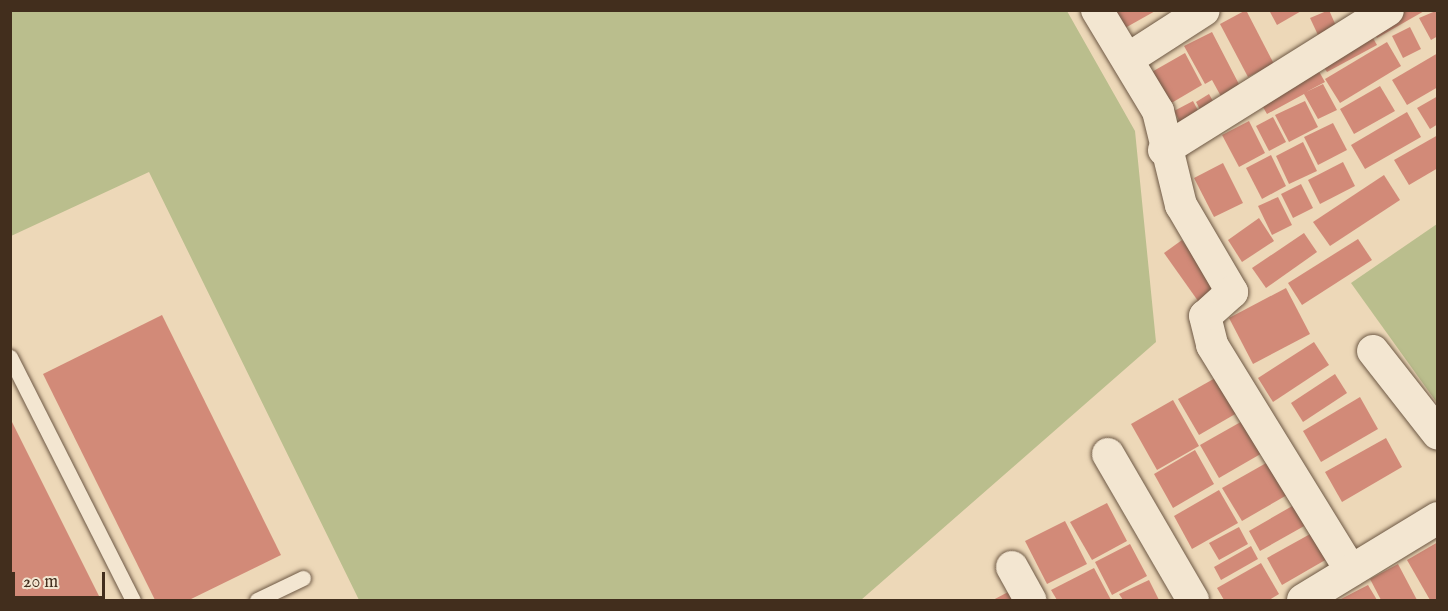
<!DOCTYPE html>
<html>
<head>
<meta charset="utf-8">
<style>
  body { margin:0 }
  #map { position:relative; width:1448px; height:611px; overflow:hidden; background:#edd8b8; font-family:"IM FELL English",serif }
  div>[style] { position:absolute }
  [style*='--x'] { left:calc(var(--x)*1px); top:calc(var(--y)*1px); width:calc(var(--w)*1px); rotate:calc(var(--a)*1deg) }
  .green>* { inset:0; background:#babe8d }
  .building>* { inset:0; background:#d28a78 }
  .roads { filter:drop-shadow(0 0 2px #6d5844) drop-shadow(0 0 2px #6d5844) }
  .service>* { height:15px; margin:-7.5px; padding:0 7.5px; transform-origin:7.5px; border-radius:7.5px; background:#f3e6d1 }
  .minor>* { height:32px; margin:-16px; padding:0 16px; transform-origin:16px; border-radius:16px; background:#f3e6d1 }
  span { translate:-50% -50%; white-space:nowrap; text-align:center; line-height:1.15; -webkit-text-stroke:4.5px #f3e6d1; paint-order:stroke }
  .frame { position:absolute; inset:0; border:12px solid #422e1d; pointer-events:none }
  .scale { position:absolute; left:12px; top:572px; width:93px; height:27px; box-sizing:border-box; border:3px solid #422e1d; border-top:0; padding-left:8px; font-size:18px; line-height:21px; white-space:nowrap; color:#422e1d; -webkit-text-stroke:4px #f3e6d1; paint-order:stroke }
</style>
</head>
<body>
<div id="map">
  <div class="green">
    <div style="clip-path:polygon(10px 11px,1067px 11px,1135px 131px,1156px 342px,861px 600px,359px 600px,149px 172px,11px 236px)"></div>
    <div style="clip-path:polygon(1437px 224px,1437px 403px,1351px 283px)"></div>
  </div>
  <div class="building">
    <div style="clip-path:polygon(1115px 10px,1157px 10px,1125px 28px)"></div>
    <div style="clip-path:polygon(1246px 10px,1274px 64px,1248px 77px,1220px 24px)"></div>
    <div style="clip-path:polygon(1269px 10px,1303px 10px,1277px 25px)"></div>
    <div style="clip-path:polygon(1329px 10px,1336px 26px,1318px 35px,1310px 18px)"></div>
    <div style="clip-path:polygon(1392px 10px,1426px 10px,1377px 38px,1370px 24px)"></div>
    <div style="clip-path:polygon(1438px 10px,1438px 36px,1431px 40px,1419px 18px)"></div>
    <div style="clip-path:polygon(1366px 26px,1377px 45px,1327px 72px,1318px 58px)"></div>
    <div style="clip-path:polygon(1410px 27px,1421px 49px,1403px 58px,1392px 36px)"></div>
    <div style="clip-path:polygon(1212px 32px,1242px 90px,1223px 100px,1212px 80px,1205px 84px,1184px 46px)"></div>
    <div style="clip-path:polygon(1387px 42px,1401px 66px,1340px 103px,1325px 79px)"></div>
    <div style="clip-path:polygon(1185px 53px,1202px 85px,1168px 105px,1150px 73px)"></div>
    <div style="clip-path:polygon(1438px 53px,1438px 87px,1407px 105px,1392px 80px)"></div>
    <div style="clip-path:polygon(1313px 61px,1325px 82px,1306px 92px,1323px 84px,1337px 110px,1318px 119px,1304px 94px,1267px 114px,1256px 95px)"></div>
    <div style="clip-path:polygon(1380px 86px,1395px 111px,1354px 134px,1340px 109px)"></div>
    <div style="clip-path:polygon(1209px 94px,1218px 110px,1204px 117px,1196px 102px)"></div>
    <div style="clip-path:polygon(1438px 96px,1438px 124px,1430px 129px,1417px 108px)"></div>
    <div style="clip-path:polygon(1193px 101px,1202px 118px,1183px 128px,1174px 111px)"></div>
    <div style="clip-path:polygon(1305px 101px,1318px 127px,1289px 142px,1275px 115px)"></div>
    <div style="clip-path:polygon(1407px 112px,1421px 137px,1365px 169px,1351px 145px)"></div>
    <div style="clip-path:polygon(1273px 117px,1286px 142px,1269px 151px,1256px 126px)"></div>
    <div style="clip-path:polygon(1249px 121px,1265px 153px,1239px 167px,1222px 135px)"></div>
    <div style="clip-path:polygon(1333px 123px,1347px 150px,1318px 165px,1304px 137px)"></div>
    <div style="clip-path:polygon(1438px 135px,1438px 168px,1409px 185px,1394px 160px)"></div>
    <div style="clip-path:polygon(1303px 142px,1317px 171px,1289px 184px,1276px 156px)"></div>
    <div style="clip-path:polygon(1271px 155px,1286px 186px,1262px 199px,1246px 168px)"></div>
    <div style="clip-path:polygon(1343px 162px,1355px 186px,1320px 204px,1308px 180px)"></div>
    <div style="clip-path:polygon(1223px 163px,1243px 203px,1214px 217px,1194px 178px)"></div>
    <div style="clip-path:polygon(1384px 175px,1400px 200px,1330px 246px,1313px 222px)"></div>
    <div style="clip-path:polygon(1301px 184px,1313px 208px,1293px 218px,1281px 194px)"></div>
    <div style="clip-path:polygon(1278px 197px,1292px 225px,1272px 235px,1258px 206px)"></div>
    <div style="clip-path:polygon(1259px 218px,1274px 241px,1242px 262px,1228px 240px)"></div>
    <div style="clip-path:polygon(1304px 233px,1317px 252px,1266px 288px,1252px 268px)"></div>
    <div style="clip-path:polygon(1358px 239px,1372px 260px,1302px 305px,1288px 283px)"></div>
    <div style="clip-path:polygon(1182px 240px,1221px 295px,1203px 308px,1164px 253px)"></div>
    <div style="clip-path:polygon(1286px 288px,1310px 334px,1253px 364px,1229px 318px)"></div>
    <div style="clip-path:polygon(162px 315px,281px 555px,189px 600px,155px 600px,43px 374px)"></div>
    <div style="clip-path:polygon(1314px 342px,1329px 365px,1273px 402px,1258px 378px)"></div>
    <div style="clip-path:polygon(1335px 374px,1347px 393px,1303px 422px,1291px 403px)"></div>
    <div style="clip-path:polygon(1217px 377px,1237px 413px,1199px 435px,1178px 399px)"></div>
    <div style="clip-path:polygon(1360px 397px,1378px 429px,1321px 462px,1303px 431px)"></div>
    <div style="clip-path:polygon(1173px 400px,1199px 446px,1157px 470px,1131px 424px)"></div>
    <div style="clip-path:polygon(10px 418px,101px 600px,10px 600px)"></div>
    <div style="clip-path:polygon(1246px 419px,1264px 452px,1219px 478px,1200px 445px)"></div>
    <div style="clip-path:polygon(1386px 438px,1402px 467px,1342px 502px,1325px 472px)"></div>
    <div style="clip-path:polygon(1195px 450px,1214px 484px,1173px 508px,1154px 474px)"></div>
    <div style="clip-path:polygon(1268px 462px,1287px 495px,1242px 521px,1222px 488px)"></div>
    <div style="clip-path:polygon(1219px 490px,1238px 523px,1192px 549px,1174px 516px)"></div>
    <div style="clip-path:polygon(1107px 503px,1127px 541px,1092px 560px,1070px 522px)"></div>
    <div style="clip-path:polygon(1294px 505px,1306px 525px,1260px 551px,1249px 531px)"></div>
    <div style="clip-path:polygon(1065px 521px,1087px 564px,1047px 584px,1025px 541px)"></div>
    <div style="clip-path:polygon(1239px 527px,1248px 544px,1219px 560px,1209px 543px)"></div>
    <div style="clip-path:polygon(1312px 533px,1327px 559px,1282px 585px,1267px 558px)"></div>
    <div style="clip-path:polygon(1438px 542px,1438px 600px,1430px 600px,1407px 560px)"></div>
    <div style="clip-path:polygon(1130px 544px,1147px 576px,1112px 595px,1095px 562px)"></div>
    <div style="clip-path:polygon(1251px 546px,1258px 559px,1221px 580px,1214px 567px)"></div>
    <div style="clip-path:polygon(1261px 563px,1279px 594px,1269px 600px,1224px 600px,1217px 588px)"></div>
    <div style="clip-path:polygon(1398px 564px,1417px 600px,1381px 600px,1370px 579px)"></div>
    <div style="clip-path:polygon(1094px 568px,1111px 600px,1057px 600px,1051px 590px)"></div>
    <div style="clip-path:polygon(1149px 580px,1159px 600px,1123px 600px,1119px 594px)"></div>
    <div style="clip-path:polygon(1368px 585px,1377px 600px,1339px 600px)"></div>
    <div style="clip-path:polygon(1010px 591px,1016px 600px,993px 600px)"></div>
  </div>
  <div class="roads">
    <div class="service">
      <div style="--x:10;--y:357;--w:272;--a:63.2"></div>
      <div style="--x:257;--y:600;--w:51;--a:-25.6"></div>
    </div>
    <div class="minor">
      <div style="--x:1097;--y:10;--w:118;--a:58.9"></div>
      <div style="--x:1158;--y:111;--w:97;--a:76.3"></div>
      <div style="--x:1181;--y:205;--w:101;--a:59.6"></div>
      <div style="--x:1232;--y:292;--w:36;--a:138"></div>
      <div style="--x:1205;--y:316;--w:30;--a:76"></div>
      <div style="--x:1212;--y:345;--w:265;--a:58.4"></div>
      <div style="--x:1128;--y:59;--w:90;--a:-32.8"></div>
      <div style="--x:1164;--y:150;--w:264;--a:-32"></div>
      <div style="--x:1373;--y:351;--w:105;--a:51.9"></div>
      <div style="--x:1108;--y:454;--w:169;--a:59.8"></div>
      <div style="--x:1012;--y:567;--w:38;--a:61"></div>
      <div style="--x:1303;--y:600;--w:158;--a:-31.3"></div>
    </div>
  </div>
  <div class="frame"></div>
  <div class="scale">20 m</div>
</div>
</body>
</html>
